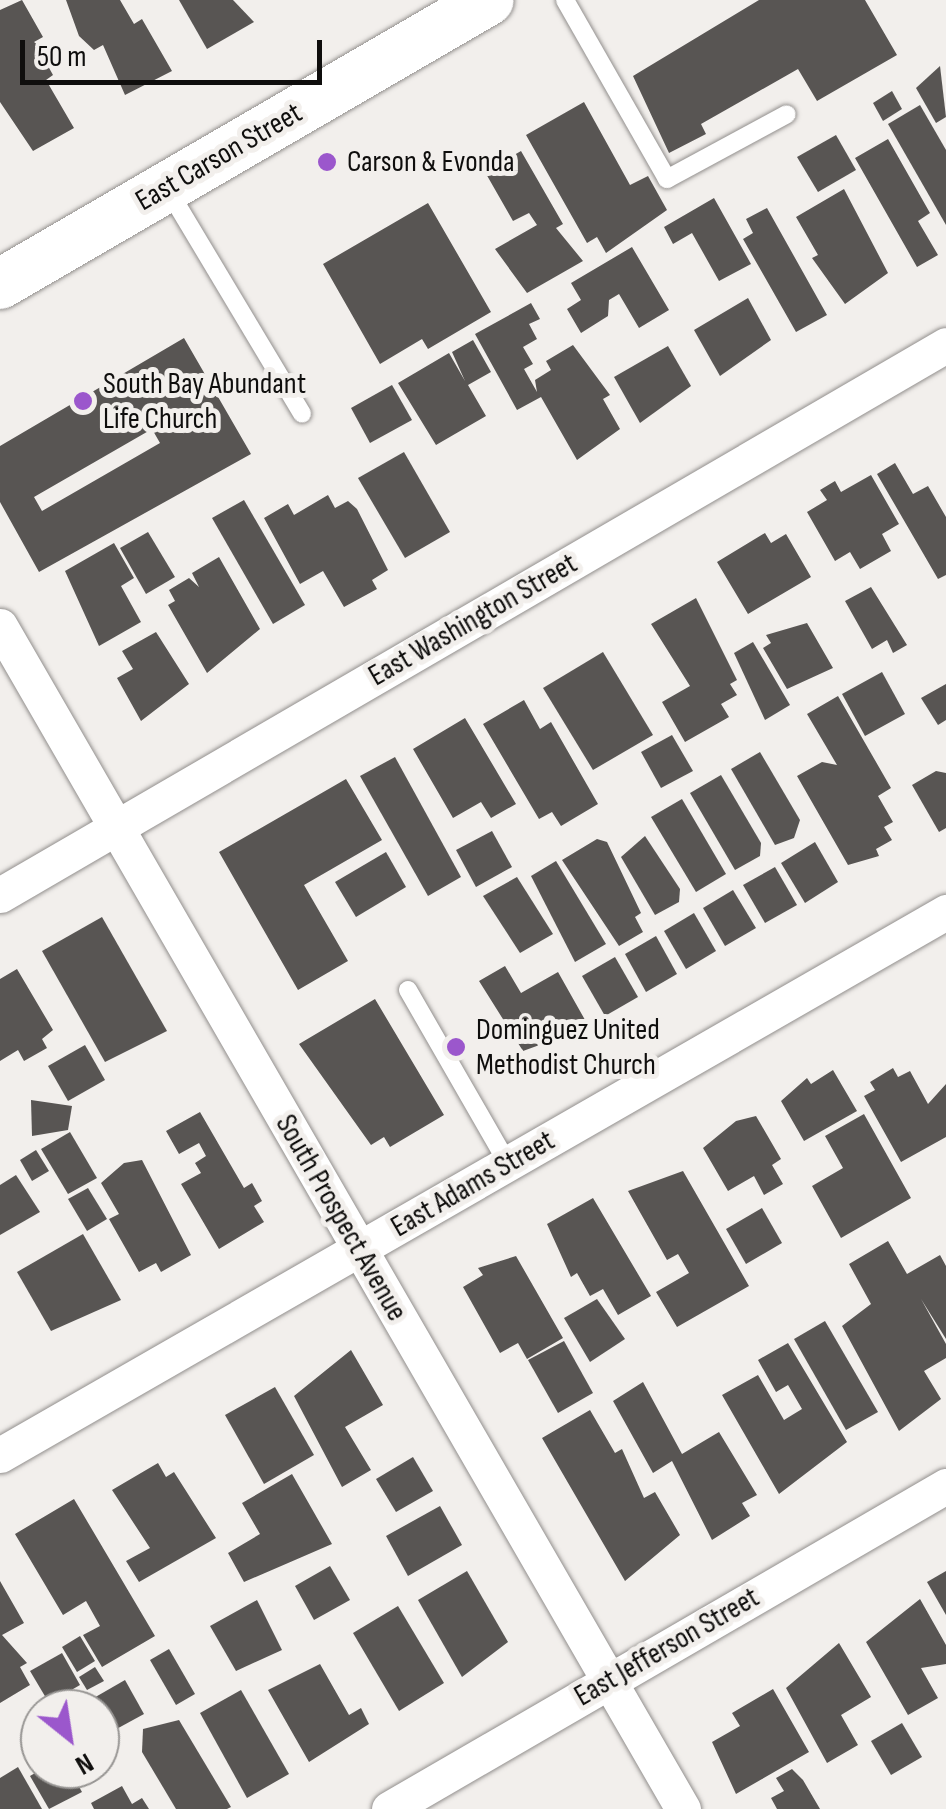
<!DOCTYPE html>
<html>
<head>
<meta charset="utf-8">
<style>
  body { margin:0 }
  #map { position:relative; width:946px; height:1809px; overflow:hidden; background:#f2efec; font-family:"Sofia Sans Condensed",sans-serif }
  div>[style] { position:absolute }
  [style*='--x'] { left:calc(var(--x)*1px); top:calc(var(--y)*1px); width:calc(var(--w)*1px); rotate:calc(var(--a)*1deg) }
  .building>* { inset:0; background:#585553 }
  .roads { filter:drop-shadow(0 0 2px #928f8d) drop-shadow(0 0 2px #928f8d) }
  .lane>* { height:18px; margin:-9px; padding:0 9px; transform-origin:9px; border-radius:9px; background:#fff }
  .street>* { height:35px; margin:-17.5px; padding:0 17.5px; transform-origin:17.5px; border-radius:17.5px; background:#fff }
  .secondary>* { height:50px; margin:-25px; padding:0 25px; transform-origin:25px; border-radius:25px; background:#fff }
  .dots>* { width:28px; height:28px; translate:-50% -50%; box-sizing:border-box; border:5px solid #f2efec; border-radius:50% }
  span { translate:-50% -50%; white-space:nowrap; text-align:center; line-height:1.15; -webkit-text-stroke:10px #f2efec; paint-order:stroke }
  .street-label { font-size:30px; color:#0f0e0d }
  .poi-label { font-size:30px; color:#0f0e0d }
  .left { translate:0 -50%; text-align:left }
  .north { position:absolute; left:20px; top:1689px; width:100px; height:100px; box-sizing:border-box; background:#f2efec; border:2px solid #979593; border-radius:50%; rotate:150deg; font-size:28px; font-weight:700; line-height:40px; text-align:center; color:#0f0e0d }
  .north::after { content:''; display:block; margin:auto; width:35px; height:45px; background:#9b57cc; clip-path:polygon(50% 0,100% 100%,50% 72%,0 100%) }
  .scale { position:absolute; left:20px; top:40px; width:302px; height:45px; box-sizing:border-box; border:5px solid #0f0e0d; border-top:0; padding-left:12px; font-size:30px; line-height:35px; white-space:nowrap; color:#0f0e0d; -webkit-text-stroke:8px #f2efec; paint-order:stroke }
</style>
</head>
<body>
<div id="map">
  <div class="building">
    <div style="clip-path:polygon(22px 0,43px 37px,34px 42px,49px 54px,43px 57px,53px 75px,46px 80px,74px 128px,33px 151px,0 102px,0 10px)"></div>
    <div style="clip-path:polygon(66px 0,120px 0,134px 24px,142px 19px,172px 71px,125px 95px,103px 45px,94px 50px,79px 36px)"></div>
    <div style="clip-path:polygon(179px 0,233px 0,254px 22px,207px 49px)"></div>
    <div style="clip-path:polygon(759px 0,865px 0,897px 55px,817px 101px,798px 69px,701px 124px,706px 134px,669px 153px,633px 76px)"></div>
    <div style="clip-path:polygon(940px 66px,946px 117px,936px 123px,916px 88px)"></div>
    <div style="clip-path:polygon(892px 91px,902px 109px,883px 121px,873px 103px)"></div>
    <div style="clip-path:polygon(584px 102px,630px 185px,648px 176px,667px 210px,606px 253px,597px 237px,587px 243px,526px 135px)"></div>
    <div style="clip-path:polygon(920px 105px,946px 150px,946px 225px,888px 124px)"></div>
    <div style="clip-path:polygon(836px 135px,856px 170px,818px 192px,797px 157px)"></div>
    <div style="clip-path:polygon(888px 139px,930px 213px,918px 221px,938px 255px,917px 267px,855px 158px)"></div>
    <div style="clip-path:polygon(521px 151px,563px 224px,556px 228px,583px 261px,527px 293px,495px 249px,537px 225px,529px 213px,513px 221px,485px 172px)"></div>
    <div style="clip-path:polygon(844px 189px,888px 273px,845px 304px,812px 258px,818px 255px,796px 217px)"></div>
    <div style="clip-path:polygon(714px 198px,751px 264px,719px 281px,692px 233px,673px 244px,664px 227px)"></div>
    <div style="clip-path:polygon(428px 203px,491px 312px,428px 349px,422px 339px,380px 364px,323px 264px)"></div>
    <div style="clip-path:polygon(767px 208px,827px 315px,796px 332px,743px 239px,753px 233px,746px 219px)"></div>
    <div style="clip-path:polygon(632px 247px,669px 310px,639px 328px,619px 294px,609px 300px,608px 316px,581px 333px,567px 309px,581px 300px,571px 283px)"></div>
    <div style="clip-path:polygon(748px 298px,771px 340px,720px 376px,694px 330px)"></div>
    <div style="clip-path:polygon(531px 303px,540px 319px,529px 324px,537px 339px,523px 347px,533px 364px,524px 369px,537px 392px,535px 380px,551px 370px,546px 361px,573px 345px,610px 395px,603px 399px,620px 429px,577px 460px,541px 397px,517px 410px,475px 334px)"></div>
    <div style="clip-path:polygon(evenodd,184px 338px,251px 454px,39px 572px,0 502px,0 446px,184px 338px,152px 429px,160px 443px,42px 511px,34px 497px,152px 429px)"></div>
    <div style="clip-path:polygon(473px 340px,491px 372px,468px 385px,486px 416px,436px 445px,398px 383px,449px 353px,465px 381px,452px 352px)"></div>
    <div style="clip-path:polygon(668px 346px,691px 386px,640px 423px,614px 377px)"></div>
    <div style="clip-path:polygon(392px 385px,412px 420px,370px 443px,351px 408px)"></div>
    <div style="clip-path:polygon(404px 452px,450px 532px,405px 558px,358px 478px)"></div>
    <div style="clip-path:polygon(895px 463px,913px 494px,928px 486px,946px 517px,946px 575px,938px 579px,877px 474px)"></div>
    <div style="clip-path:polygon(871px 475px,899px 524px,882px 534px,891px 551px,860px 569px,850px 552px,835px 561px,807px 512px,827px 500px,820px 490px,835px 481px,841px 492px)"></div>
    <div style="clip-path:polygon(328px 495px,335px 508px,348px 501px,357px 509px,388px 570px,372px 580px,377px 589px,344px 607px,323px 571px,300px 584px,264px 518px,288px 504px,294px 515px)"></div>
    <div style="clip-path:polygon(244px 500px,305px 605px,273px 624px,212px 518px)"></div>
    <div style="clip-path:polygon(148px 532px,175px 577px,146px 594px,120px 548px)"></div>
    <div style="clip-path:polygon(765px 533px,771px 543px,786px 534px,811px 577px,748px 614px,717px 562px)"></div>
    <div style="clip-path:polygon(114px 543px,134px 578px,121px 586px,141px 622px,99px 646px,65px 571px)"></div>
    <div style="clip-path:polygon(219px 557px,260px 629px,207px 673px,168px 605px,175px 601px,169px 590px,189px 578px,199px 587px,192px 573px)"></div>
    <div style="clip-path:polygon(871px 587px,907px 645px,893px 653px,887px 640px,872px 649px,845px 601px)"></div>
    <div style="clip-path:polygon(696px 598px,737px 680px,730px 684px,737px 695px,721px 704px,729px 717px,685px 742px,662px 702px,690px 686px,651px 624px)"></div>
    <div style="clip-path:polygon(807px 623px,833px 668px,787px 689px,763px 648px,771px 643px,766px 635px)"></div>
    <div style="clip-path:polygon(156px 632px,189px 684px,141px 721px,117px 678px,133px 669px,122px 651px)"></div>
    <div style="clip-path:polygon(753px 642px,790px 705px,765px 720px,734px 653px)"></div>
    <div style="clip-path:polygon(603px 652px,653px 735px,593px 770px,543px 688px)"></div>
    <div style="clip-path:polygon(882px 672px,905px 714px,865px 736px,842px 694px)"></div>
    <div style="clip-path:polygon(946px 684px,946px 720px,938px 725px,921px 698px)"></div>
    <div style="clip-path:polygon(838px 696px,891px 788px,878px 796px,893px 822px,884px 827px,892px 840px,876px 849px,879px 856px,848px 865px,797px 776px,822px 762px,837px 765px,807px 714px)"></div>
    <div style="clip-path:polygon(524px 700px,540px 729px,551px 722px,598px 804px,561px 826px,552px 812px,539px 819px,483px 724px)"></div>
    <div style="clip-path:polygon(465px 718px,516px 804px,491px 818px,481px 802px,453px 818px,413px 749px)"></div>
    <div style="clip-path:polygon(672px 735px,693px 771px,661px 788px,641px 752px)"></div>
    <div style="clip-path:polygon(760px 752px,800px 820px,794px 838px,775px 845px,731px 769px)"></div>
    <div style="clip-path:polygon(395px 757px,461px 877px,428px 896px,360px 776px)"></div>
    <div style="clip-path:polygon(936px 771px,946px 773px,946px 828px,939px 832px,912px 785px)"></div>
    <div style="clip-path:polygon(721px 775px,761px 843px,760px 856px,735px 870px,690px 793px)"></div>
    <div style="clip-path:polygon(346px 779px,382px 840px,304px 885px,348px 961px,298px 990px,219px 852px)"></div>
    <div style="clip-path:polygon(682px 799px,726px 874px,696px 892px,651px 817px)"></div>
    <div style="clip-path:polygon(492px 831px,512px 867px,476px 887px,456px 850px)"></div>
    <div style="clip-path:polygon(645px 836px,680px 889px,679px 902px,655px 915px,621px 857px)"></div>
    <div style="clip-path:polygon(597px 839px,607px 842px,641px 913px,635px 917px,643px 932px,619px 946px,562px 860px)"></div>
    <div style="clip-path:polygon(815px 842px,838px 882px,805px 903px,781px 863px)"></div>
    <div style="clip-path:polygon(386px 852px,406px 887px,356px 917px,335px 882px)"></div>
    <div style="clip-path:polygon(556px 861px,606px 944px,575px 962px,531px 876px)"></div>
    <div style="clip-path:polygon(775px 867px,797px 905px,765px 923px,743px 885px)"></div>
    <div style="clip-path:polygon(517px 877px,553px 934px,520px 953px,483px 896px)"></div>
    <div style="clip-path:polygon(733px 890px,756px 928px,725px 946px,703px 908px)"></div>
    <div style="clip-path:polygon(694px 913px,716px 951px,686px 969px,664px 931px)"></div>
    <div style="clip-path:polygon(102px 917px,167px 1031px,105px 1062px,42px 951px)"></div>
    <div style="clip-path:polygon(656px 936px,677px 974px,646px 992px,625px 954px)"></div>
    <div style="clip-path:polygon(615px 957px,638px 997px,605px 1016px,582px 976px)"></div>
    <div style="clip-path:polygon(505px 966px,521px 993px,558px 972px,589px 1027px,523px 1051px,479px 981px)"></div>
    <div style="clip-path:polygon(17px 969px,53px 1030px,42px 1039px,47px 1048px,24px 1061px,18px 1050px,0 1061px,0 979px)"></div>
    <div style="clip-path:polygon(375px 999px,444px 1115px,390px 1147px,384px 1137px,371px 1145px,299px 1044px)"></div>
    <div style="clip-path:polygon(85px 1045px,105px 1080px,68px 1101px,48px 1066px)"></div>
    <div style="clip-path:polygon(893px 1068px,898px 1077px,910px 1071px,928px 1104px,946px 1084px,946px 1137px,901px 1162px,864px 1096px,875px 1090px,870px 1082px)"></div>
    <div style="clip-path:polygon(833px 1070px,857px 1111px,804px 1141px,781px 1101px,807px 1078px,811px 1084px)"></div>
    <div style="clip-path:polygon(31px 1100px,72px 1106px,68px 1130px,32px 1136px)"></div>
    <div style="clip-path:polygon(200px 1112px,244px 1188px,252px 1183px,262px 1201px,254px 1206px,264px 1222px,219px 1249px,181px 1184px,201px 1173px,195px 1163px,206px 1156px,199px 1143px,179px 1154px,166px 1131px)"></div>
    <div style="clip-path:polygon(864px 1114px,911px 1198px,841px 1238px,812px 1186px,843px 1168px,825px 1136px)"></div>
    <div style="clip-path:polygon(756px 1116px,781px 1159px,772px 1165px,783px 1184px,764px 1195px,754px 1176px,728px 1191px,703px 1148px,736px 1121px)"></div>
    <div style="clip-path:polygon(70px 1132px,97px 1178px,68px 1194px,41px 1149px)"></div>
    <div style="clip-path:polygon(36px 1150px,49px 1171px,32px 1181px,20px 1160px)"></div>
    <div style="clip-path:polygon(142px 1160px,191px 1255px,161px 1272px,156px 1263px,139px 1272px,109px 1219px,119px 1214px,101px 1183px,124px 1163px)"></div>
    <div style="clip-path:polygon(683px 1171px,749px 1286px,677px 1327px,656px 1292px,689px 1273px,678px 1254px,667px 1260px,628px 1191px)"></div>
    <div style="clip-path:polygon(16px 1175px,40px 1212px,0 1235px,0 1185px)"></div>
    <div style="clip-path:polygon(88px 1188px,107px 1219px,87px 1231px,68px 1199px)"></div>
    <div style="clip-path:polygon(593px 1198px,651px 1296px,618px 1315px,603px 1289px,590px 1296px,577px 1273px,571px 1277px,547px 1224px)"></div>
    <div style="clip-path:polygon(762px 1208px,782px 1243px,746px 1264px,726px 1229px)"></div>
    <div style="clip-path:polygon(83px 1234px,121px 1300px,51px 1331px,17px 1272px)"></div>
    <div style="clip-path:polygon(888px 1241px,907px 1274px,940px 1255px,946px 1266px,946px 1339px,921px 1299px,946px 1344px,946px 1358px,924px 1371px,941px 1399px,899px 1431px,842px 1326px,871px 1304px,849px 1264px)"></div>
    <div style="clip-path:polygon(516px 1256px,563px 1338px,527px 1359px,518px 1343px,500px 1353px,463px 1287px,483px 1275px,478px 1268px)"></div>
    <div style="clip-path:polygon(597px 1299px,625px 1339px,590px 1362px,564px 1318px)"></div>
    <div style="clip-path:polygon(825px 1321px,878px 1412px,846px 1430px,794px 1339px)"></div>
    <div style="clip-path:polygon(564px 1341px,593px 1393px,558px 1413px,528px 1360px)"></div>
    <div style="clip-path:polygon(788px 1343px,847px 1442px,779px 1494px,722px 1395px,758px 1375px,784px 1420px,802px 1409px,788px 1385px,776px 1392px,758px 1360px)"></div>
    <div style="clip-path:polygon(351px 1350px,383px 1405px,345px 1427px,371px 1470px,342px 1487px,294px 1396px)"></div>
    <div style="clip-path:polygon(643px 1382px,682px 1454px,719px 1432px,757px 1495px,742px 1503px,750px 1516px,712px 1540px,672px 1461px,653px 1473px,613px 1401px)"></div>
    <div style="clip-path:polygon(275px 1387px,314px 1455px,264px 1484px,225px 1415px)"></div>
    <div style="clip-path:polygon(590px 1410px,615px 1453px,622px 1449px,644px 1498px,655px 1492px,680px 1535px,625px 1581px,542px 1438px)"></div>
    <div style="clip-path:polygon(413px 1457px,433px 1491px,396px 1512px,376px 1479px)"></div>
    <div style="clip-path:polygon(158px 1463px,166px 1477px,174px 1472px,216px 1538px,139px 1582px,126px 1561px,150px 1548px,112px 1490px)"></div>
    <div style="clip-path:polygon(292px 1474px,332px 1544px,244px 1582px,228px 1553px,260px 1534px,242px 1503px)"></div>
    <div style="clip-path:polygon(74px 1499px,155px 1636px,102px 1667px,83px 1635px,100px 1626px,86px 1601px,63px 1615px,15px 1534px)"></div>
    <div style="clip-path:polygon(440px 1506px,462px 1545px,408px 1576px,386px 1536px)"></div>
    <div style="clip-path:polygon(330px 1566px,350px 1600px,314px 1620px,295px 1586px)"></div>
    <div style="clip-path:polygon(467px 1571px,508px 1642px,462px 1677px,418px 1600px)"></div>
    <div style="clip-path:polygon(946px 1571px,946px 1615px,927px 1582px)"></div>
    <div style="clip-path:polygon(0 1581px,24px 1623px,2px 1635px,27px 1663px,20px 1667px,30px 1685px,0 1703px)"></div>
    <div style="clip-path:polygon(920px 1599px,946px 1645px,946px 1664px,921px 1668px,938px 1698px,908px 1715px,866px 1642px)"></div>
    <div style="clip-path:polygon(257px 1600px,282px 1650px,236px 1671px,210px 1626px)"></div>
    <div style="clip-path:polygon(398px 1606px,444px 1683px,399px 1711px,353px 1633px)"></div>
    <div style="clip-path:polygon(80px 1636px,95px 1661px,77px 1672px,62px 1647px)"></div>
    <div style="clip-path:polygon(839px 1643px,871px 1697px,841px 1715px,858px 1745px,827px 1763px,786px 1688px)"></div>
    <div style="clip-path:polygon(169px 1649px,195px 1694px,176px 1705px,150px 1660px)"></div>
    <div style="clip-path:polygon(62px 1653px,80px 1685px,49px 1703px,30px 1671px)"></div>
    <div style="clip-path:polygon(320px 1664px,349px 1715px,361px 1708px,369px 1724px,309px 1762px,268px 1690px)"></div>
    <div style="clip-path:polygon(95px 1667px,104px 1681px,87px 1690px,79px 1677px)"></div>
    <div style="clip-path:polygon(125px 1680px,144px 1714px,111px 1732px,92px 1699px)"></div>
    <div style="clip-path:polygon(773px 1689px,809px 1752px,736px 1794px,712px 1742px,740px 1726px,732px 1713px)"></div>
    <div style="clip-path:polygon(241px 1690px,289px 1774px,247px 1798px,200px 1713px)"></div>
    <div style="clip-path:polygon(179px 1720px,231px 1807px,227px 1809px,176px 1809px,142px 1752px,143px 1729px)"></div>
    <div style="clip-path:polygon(902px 1723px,922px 1757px,891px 1775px,871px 1741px)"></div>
    <div style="clip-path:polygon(18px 1767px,42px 1809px,0 1809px,0 1778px)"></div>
    <div style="clip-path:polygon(42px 1769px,69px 1769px,82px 1792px,49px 1809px,30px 1776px)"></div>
    <div style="clip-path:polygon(792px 1769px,803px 1780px,820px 1809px,777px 1809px,771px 1798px,784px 1791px,776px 1778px)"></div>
    <div style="clip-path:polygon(122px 1786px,132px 1804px,142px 1798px,149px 1809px,94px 1809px,91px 1803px)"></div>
  </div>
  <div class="roads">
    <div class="lane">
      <div style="--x:565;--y:0;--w:206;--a:60.3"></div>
      <div style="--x:667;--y:179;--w:136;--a:-28.4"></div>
      <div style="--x:167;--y:188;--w:263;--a:59.1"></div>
      <div style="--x:408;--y:990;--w:201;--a:60.1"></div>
    </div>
    <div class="street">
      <div style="--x:0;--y:626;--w:1366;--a:60"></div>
      <div style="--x:0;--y:895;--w:1094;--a:-30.17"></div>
      <div style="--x:0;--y:1455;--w:1091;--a:-29.86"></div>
      <div style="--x:389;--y:1809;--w:644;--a:-30.11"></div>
    </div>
    <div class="secondary">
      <div style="--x:0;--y:284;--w:565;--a:-30.15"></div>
    </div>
  </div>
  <div class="dots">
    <div style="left:327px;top:162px;background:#9b57cc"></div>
    <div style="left:83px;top:401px;background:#9b57cc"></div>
    <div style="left:456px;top:1047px;background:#9b57cc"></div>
  </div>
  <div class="street-label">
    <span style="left:219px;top:157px;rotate:-30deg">East Carson Street</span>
    <span style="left:473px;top:620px;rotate:-30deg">East Washington Street</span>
    <span style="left:473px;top:1184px;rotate:-30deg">East Adams Street</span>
    <span style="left:341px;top:1218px;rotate:60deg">South Prospect Avenue</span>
    <span style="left:667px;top:1647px;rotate:-30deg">East Jefferson Street</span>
  </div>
  <div class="poi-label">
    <span class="left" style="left:347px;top:162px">Carson &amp; Evonda</span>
    <span class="left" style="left:103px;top:401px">South Bay Abundant<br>Life Church</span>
    <span class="left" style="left:476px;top:1047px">Dominguez United<br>Methodist Church</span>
  </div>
  <div class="north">N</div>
  <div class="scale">50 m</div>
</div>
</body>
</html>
